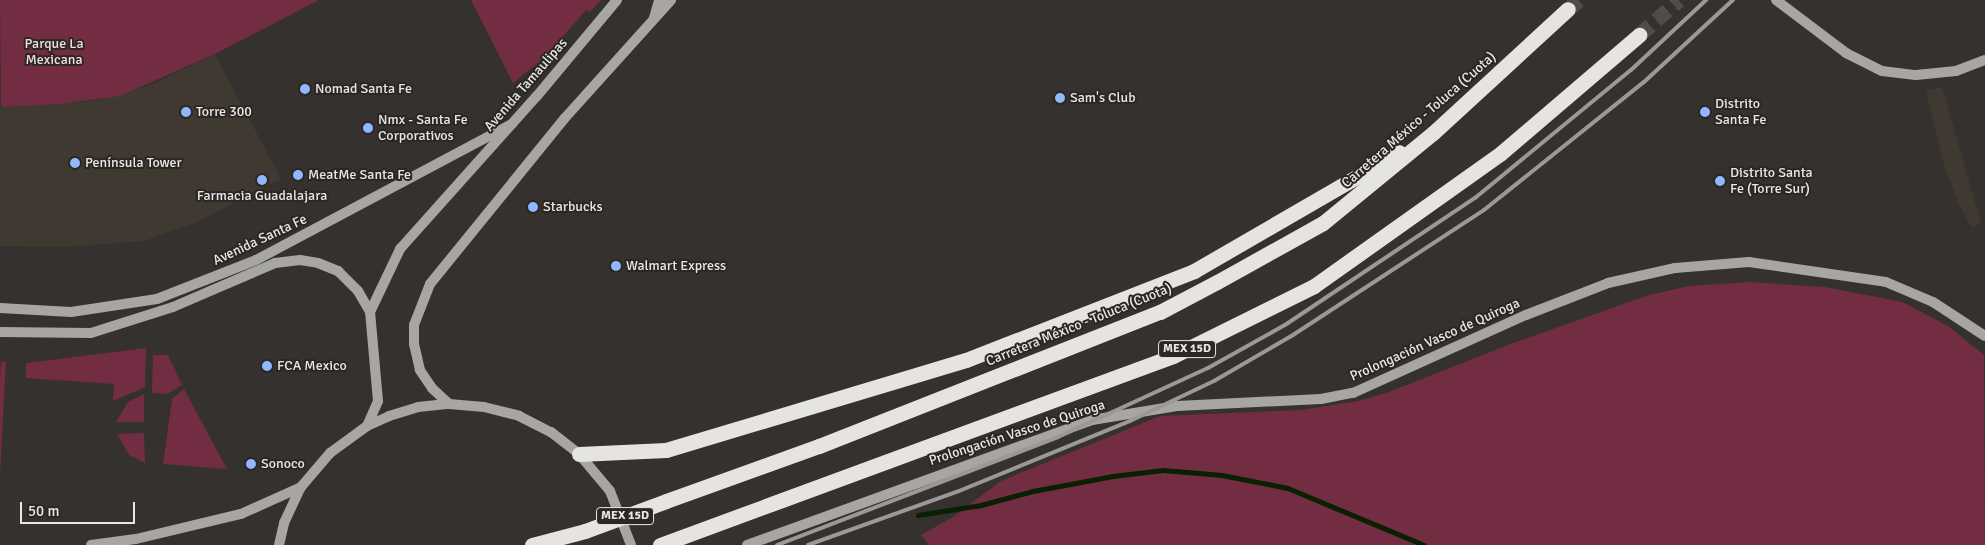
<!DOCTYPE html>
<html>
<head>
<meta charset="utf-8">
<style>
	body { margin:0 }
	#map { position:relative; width:1985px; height:545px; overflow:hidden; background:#34312e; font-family:Signika,sans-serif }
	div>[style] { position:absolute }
	.built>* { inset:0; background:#403931 }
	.green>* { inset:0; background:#722d43 }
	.stream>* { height:4.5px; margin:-2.25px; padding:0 2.25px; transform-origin:2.25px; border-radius:2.25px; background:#092001 }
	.highway-tunnel>* { height:15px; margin-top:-7.5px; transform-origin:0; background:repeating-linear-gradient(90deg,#4f4c49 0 15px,transparent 0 23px) }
	.secondary>* { height:10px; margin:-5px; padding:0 5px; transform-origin:5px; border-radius:5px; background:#a7a6a3 }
	.highway>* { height:15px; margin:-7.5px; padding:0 7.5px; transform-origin:7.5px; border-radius:7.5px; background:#e5e4e0 }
	.rail>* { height:4px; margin:-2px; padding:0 2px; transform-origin:2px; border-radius:2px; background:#9b9896 }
	.highway-bridge>* { height:15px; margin:-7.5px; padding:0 7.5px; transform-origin:7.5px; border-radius:7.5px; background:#e5e4e0 }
	.dots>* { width:14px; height:14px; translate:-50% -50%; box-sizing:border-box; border:2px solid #2a2724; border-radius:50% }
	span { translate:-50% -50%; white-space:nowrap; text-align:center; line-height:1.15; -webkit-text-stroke:4px #2a2724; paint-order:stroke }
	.shield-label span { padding:1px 4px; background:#2a2724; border:1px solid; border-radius:4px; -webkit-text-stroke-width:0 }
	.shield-label { font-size:12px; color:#e9e7e5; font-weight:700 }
	.park-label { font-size:14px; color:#f4dce1 }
	.street-label { font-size:14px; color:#e9e7e5 }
	.poi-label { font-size:14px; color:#e9e7e5 }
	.left { translate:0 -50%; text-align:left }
	.scale { position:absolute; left:20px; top:502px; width:115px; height:22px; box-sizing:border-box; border:2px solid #e9e7e5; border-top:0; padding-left:6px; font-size:15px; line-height:18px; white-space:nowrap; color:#e9e7e5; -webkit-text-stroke:4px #2a2724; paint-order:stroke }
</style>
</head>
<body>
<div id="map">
	<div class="built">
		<i style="clip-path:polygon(215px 54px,281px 179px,197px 222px,144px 241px,64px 247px,0 246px,0 107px,94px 101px,151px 85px)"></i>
		<i style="clip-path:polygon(1942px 87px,1981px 223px,1972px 228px,1959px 205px,1942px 159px,1926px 90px)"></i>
	</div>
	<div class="green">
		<i style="clip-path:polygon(0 0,319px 0,215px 54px,120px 96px,60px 104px,1px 107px)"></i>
		<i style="clip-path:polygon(471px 0,601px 0,590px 12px,586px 10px,543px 59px,513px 83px)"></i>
		<i style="clip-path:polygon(1749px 282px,1825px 287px,1902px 302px,1948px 326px,1984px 355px,1985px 545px,929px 545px,921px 535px,953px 517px,1001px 481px,1160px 416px,1301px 410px,1358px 401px,1386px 393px,1516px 342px,1646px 296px,1689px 286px)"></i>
		<i style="clip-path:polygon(146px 348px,145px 387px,113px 401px,114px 384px,26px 378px,26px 363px)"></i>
		<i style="clip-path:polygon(153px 355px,168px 355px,182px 385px,167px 394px,152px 393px)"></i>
		<i style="clip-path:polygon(1px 361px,6px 362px,0 475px,0 380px)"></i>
		<i style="clip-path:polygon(184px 389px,227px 469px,163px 464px,172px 399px)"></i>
		<i style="clip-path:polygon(144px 394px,144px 422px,116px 422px,128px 402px)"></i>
		<i style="clip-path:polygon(144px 433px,145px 463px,129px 455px,117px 434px)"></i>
	</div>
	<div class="stream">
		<i style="left:918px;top:515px;width:64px;rotate:-9deg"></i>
		<i style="left:981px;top:505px;width:54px;rotate:-15.1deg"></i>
		<i style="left:1033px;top:491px;width:81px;rotate:-10.6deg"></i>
		<i style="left:1113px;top:476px;width:50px;rotate:-6.8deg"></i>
		<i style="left:1163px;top:470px;width:59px;rotate:4.8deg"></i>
		<i style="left:1222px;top:475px;width:67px;rotate:11.1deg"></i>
		<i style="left:1288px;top:488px;width:147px;rotate:22.7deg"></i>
	</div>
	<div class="highway-tunnel">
		<i style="left:1568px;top:9px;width:14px;rotate:-39deg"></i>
		<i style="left:1639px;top:35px;width:53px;rotate:-41.2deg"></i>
	</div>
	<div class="secondary">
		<i style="left:1776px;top:0;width:88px;rotate:37.1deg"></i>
		<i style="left:1846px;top:53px;width:40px;rotate:26.6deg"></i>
		<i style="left:1882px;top:71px;width:34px;rotate:7deg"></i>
		<i style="left:1916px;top:75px;width:40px;rotate:-5.7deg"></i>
		<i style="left:1956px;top:71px;width:31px;rotate:-21deg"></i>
		<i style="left:654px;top:18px;width:19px;rotate:-74deg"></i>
		<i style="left:0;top:308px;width:71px;rotate:3.2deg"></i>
		<i style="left:71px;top:312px;width:87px;rotate:-8.6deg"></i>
		<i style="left:157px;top:299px;width:106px;rotate:-21.5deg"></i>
		<i style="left:256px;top:260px;width:290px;rotate:-28deg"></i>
		<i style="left:0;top:332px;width:91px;rotate:0.6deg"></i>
		<i style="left:91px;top:333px;width:86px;rotate:-17.6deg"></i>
		<i style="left:173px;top:307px;width:111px;rotate:-23.3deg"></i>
		<i style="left:275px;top:263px;width:25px;rotate:-7deg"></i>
		<i style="left:300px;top:260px;width:18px;rotate:9deg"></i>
		<i style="left:318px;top:263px;width:22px;rotate:22deg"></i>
		<i style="left:338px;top:271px;width:28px;rotate:45deg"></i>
		<i style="left:358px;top:291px;width:24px;rotate:60deg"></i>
		<i style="left:449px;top:404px;width:23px;rotate:-137deg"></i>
		<i style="left:432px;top:388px;width:22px;rotate:-124deg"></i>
		<i style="left:420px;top:370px;width:27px;rotate:-103deg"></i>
		<i style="left:414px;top:344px;width:19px;rotate:-90deg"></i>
		<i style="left:414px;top:325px;width:44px;rotate:-68.7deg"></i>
		<i style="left:430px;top:284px;width:213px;rotate:-50.9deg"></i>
		<i style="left:564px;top:119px;width:160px;rotate:-48deg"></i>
		<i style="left:367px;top:426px;width:27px;rotate:-66deg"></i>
		<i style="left:378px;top:401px;width:89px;rotate:-95.1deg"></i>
		<i style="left:370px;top:312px;width:70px;rotate:-64.5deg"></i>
		<i style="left:400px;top:249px;width:205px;rotate:-48.2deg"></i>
		<i style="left:537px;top:96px;width:125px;rotate:-50.2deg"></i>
		<i style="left:91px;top:545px;width:45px;rotate:-7.6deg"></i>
		<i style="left:136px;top:539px;width:108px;rotate:-13.4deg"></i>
		<i style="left:241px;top:514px;width:66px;rotate:-24.2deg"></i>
		<i style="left:279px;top:545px;width:23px;rotate:-77deg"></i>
		<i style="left:284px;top:523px;width:40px;rotate:-65deg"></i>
		<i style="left:301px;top:487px;width:45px;rotate:-49.5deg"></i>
		<i style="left:330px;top:453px;width:46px;rotate:-36.1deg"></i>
		<i style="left:367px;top:426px;width:24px;rotate:-24deg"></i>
		<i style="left:389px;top:416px;width:30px;rotate:-17deg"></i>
		<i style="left:418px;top:407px;width:31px;rotate:-6deg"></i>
		<i style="left:449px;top:404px;width:35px;rotate:5deg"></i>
		<i style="left:484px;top:407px;width:36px;rotate:14deg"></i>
		<i style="left:519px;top:416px;width:36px;rotate:27deg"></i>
		<i style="left:551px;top:432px;width:36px;rotate:38deg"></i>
		<i style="left:579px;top:454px;width:48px;rotate:50deg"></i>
		<i style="left:610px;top:491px;width:58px;rotate:68.7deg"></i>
		<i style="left:747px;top:545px;width:367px;rotate:-19.9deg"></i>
		<i style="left:1092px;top:420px;width:86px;rotate:-9.4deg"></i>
		<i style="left:1177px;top:406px;width:144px;rotate:-2.8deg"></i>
		<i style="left:1321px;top:399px;width:33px;rotate:-11deg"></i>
		<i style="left:1353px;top:393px;width:190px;rotate:-24.3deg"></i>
		<i style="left:1526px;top:315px;width:88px;rotate:-21.3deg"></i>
		<i style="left:1608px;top:283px;width:69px;rotate:-12.6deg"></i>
		<i style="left:1675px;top:268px;width:74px;rotate:-4.6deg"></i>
		<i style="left:1749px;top:262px;width:138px;rotate:8.3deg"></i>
		<i style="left:1886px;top:282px;width:51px;rotate:23.1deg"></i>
		<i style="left:1933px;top:302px;width:62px;rotate:33.2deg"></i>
	</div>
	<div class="highway">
		<i style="left:579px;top:454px;width:87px;rotate:-2.6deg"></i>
		<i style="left:666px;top:450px;width:313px;rotate:-16.7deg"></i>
		<i style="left:966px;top:360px;width:245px;rotate:-21.3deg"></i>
		<i style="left:1194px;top:271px;width:237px;rotate:-30.1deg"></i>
		<i style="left:666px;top:501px;width:163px;rotate:-19.8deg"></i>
		<i style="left:819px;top:446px;width:366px;rotate:-21.5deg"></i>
		<i style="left:1160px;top:312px;width:64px;rotate:-27.8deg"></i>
		<i style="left:1217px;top:282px;width:121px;rotate:-29.1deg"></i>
		<i style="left:1323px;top:223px;width:142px;rotate:-39.3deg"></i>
		<i style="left:1433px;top:133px;width:183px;rotate:-42.6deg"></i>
		<i style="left:532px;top:545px;width:55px;rotate:-14.8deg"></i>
		<i style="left:660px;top:545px;width:547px;rotate:-20.22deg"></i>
		<i style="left:1173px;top:356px;width:157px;rotate:-26.4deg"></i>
		<i style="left:1314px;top:286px;width:229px;rotate:-35.4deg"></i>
		<i style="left:1501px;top:153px;width:182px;rotate:-40.5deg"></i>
	</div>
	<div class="rail">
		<i style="left:777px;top:545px;width:301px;rotate:-21deg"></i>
		<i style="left:1058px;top:437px;width:165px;rotate:-24.7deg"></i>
		<i style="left:1208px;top:368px;width:88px;rotate:-29.2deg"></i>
		<i style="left:1285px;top:325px;width:229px;rotate:-33.8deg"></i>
		<i style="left:1475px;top:198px;width:202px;rotate:-39.4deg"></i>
		<i style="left:1631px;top:70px;width:103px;rotate:-43deg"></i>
		<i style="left:808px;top:545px;width:160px;rotate:-19.7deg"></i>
		<i style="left:959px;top:491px;width:185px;rotate:-22.3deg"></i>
		<i style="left:1130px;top:421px;width:93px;rotate:-25.5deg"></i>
		<i style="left:1214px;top:381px;width:91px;rotate:-30.2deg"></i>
		<i style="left:1293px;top:335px;width:228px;rotate:-33.2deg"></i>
		<i style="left:1484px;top:210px;width:205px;rotate:-38.7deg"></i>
		<i style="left:1644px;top:82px;width:121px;rotate:-42.7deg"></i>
	</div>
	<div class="highway-bridge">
		<i style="left:585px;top:531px;width:86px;rotate:-20.3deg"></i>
	</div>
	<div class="dots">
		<i style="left:305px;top:89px;background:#91b8fd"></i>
		<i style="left:1060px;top:98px;background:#91b8fd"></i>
		<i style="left:186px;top:112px;background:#91b8fd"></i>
		<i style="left:1705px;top:112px;background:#91b8fd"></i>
		<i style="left:368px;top:128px;background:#91b8fd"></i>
		<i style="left:75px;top:163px;background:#91b8fd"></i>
		<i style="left:298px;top:175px;background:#91b8fd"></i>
		<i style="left:262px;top:180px;background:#91b8fd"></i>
		<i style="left:1720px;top:181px;background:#91b8fd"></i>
		<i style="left:533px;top:207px;background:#91b8fd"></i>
		<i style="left:616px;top:266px;background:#91b8fd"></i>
		<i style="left:267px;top:366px;background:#91b8fd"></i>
		<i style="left:251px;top:464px;background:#91b8fd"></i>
	</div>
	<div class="shield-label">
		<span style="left:1187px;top:349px">MEX 15D</span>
		<span style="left:625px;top:516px">MEX 15D</span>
	</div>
	<div class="park-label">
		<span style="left:54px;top:52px">Parque La<br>Mexicana</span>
	</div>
	<div class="street-label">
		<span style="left:526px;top:85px;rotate:-49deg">Avenida Tamaulipas</span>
		<span style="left:1419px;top:120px;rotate:-41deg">Carretera México - Toluca (Cuota)</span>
		<span style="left:260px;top:240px;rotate:-25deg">Avenida Santa Fe</span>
		<span style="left:1079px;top:325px;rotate:-22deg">Carretera México - Toluca (Cuota)</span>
		<span style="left:1435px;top:340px;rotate:-24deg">Prolongación Vasco de Quiroga</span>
		<span style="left:1017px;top:433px;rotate:-18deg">Prolongación Vasco de Quiroga</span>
	</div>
	<div class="poi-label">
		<span class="left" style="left:315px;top:89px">Nomad Santa Fe</span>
		<span class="left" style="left:1070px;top:98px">Sam's Club</span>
		<span class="left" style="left:1715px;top:112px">Distrito<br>Santa Fe</span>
		<span class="left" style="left:196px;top:112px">Torre 300</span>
		<span class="left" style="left:378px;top:128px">Nmx - Santa Fe<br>Corporativos</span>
		<span class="left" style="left:85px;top:163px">Península Tower</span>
		<span class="left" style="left:1730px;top:181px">Distrito Santa<br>Fe (Torre Sur)</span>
		<span class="left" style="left:308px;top:175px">MeatMe Santa Fe</span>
		<span style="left:262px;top:196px">Farmacia Guadalajara</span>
		<span class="left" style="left:543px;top:207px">Starbucks</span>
		<span class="left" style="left:626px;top:266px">Walmart Express</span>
		<span class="left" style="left:277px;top:366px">FCA Mexico</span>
		<span class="left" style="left:261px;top:464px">Sonoco</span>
	</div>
	<div class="scale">50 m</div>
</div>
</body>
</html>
